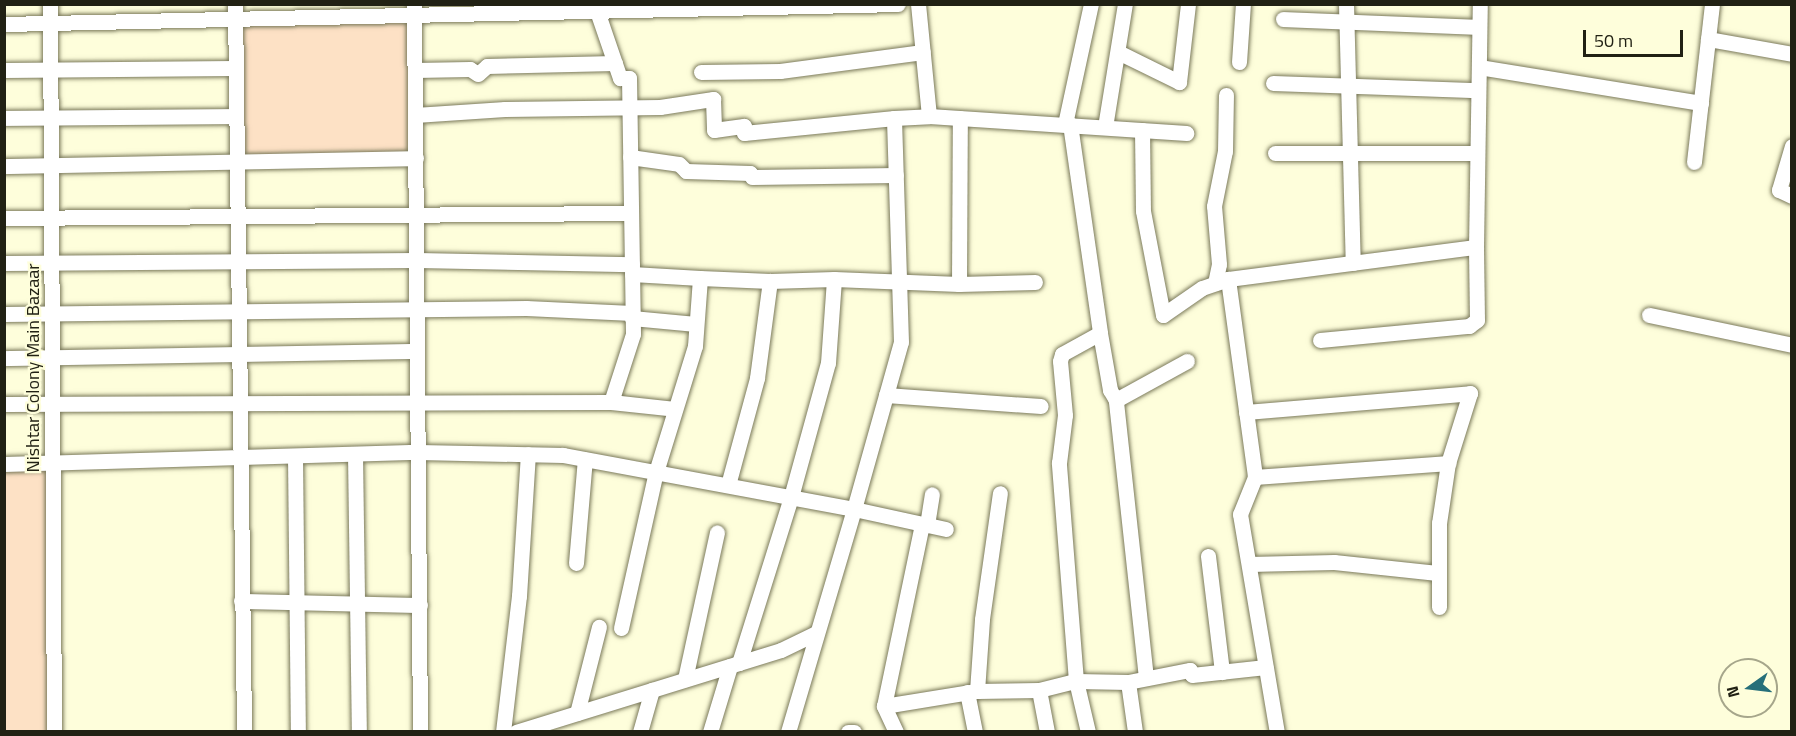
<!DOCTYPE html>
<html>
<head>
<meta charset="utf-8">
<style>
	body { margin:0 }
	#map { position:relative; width:1796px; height:736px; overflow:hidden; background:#fefedb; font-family:"Titillium Web",sans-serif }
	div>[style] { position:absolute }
	.green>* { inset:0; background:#fde1c5 }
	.roads { filter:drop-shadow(0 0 2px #7a795a) drop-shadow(0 0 2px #7a795a) }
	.minor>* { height:15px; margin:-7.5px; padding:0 7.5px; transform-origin:7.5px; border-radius:7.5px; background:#fff }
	span { translate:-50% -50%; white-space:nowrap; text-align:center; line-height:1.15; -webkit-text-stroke:4.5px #fefedb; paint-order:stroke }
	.street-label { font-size:18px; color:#212114 }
	.frame { position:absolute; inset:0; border:6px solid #212114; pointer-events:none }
	.north { position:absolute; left:1718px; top:658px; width:60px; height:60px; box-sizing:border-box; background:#fefedb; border:2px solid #a6a68b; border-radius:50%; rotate:256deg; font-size:16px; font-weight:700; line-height:24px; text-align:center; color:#212114 }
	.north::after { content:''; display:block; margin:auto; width:21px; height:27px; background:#266f79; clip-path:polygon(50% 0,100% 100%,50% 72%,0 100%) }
	.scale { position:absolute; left:1583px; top:30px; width:100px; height:27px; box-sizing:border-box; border:3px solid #212114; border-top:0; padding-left:8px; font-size:18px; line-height:21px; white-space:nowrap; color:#212114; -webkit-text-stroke:4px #fefedb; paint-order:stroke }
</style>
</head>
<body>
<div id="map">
	<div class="green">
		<i style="clip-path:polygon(414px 15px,416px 158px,235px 164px,235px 19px)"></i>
		<i style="clip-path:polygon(53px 463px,54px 731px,5px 731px,4px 464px)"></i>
	</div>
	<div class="roads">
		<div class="minor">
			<i style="left:50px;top:4px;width:728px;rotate:89.69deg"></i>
			<i style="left:235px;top:4px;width:728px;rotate:89.29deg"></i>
			<i style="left:414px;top:4px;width:728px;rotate:89.53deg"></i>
			<i style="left:1346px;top:4px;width:259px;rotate:88.5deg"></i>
			<i style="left:597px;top:11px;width:71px;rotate:71.1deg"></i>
			<i style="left:620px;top:78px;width:9px"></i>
			<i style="left:629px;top:78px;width:256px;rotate:89.1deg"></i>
			<i style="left:633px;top:334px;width:71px;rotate:107.9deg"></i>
			<i style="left:611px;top:402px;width:64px;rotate:6.2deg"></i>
			<i style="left:1283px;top:19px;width:196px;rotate:2.3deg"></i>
			<i style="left:4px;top:24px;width:894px;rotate:-1.28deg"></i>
			<i style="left:1708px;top:39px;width:85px;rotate:10.1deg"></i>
			<i style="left:1120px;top:53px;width:66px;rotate:26.2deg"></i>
			<i style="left:1179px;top:82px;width:79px;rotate:-83.4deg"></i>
			<i style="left:1239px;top:62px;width:58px;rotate:-86.1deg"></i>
			<i style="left:1479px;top:67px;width:225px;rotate:9.2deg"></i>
			<i style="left:4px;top:70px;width:230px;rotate:-0.5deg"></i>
			<i style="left:415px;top:70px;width:55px;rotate:-1deg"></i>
			<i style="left:470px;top:69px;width:9px;rotate:32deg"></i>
			<i style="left:478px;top:74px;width:12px;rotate:-42deg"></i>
			<i style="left:487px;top:66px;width:128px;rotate:-1.3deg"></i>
			<i style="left:701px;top:72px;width:79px;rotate:-0.7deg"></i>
			<i style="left:780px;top:71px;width:144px;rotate:-7.6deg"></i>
			<i style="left:1273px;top:83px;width:205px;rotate:2deg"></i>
			<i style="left:415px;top:115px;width:90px;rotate:-3.8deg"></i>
			<i style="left:505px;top:109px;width:155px;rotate:-0.7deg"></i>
			<i style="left:660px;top:107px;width:54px;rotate:-8.6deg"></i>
			<i style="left:713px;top:99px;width:31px;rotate:88deg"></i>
			<i style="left:714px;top:130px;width:30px;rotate:-8deg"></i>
			<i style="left:744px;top:126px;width:7px;rotate:90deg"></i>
			<i style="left:744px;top:133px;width:151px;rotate:-5.7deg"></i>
			<i style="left:929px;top:116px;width:258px;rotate:3.8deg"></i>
			<i style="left:4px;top:118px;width:231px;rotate:-0.5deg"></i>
			<i style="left:1065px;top:124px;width:123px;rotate:-77.8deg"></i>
			<i style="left:1070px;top:124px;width:211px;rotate:81.8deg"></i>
			<i style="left:1100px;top:333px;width:58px;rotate:80deg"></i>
			<i style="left:1110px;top:390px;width:12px;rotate:59deg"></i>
			<i style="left:1105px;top:127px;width:125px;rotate:-80.8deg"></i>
			<i style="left:1142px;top:130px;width:81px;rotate:89.3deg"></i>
			<i style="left:1143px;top:211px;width:106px;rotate:79.1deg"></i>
			<i style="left:1163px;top:315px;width:47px;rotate:-34.7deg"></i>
			<i style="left:1202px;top:288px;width:28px;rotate:-19deg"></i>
			<i style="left:1228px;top:279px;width:250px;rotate:-7.4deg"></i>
			<i style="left:1476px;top:247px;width:243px;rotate:-89.1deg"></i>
			<i style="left:1792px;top:146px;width:46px;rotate:106.5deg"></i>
			<i style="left:1779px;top:190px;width:14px;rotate:25deg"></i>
			<i style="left:1275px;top:153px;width:202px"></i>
			<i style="left:630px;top:157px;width:49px;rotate:8.1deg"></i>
			<i style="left:679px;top:164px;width:10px;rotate:45deg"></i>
			<i style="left:686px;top:171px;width:64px;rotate:1.8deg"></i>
			<i style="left:750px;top:173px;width:4px;rotate:63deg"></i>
			<i style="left:752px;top:177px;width:144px;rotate:-0.8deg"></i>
			<i style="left:1694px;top:162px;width:159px;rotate:-83.5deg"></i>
			<i style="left:4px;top:166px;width:412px;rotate:-1.1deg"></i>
			<i style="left:4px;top:218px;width:627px;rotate:-0.46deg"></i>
			<i style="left:4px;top:263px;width:413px;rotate:-0.4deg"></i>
			<i style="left:417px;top:260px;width:215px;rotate:1.1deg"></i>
			<i style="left:632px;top:274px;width:68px;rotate:3.4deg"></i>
			<i style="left:1228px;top:279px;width:200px;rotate:82.2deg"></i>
			<i style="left:1255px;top:477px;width:40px;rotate:112deg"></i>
			<i style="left:1240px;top:514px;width:221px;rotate:80.4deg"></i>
			<i style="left:1215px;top:283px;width:19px;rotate:-78deg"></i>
			<i style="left:1219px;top:264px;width:58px;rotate:-94.9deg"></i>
			<i style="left:1214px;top:206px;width:56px;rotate:-78.7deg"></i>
			<i style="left:1225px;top:151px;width:56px;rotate:-89deg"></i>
			<i style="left:959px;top:284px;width:76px;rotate:-1.5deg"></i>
			<i style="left:4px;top:314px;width:522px;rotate:-0.66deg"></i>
			<i style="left:526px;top:308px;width:106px;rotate:2.7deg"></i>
			<i style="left:1649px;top:315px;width:146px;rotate:11.8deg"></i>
			<i style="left:632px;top:318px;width:64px;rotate:5.4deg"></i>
			<i style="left:1320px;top:340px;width:150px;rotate:-5.4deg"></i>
			<i style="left:1469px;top:326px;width:10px;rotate:-37deg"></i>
			<i style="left:1477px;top:320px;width:73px;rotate:-90.8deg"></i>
			<i style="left:4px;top:358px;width:413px;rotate:-1deg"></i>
			<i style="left:886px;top:395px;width:155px;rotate:4.1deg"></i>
			<i style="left:4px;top:404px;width:607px;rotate:-0.19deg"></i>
			<i style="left:1246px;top:412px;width:225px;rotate:-4.8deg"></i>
			<i style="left:1470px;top:393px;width:73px;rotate:107.4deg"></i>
			<i style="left:1448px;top:463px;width:61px;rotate:98.5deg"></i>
			<i style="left:1439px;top:523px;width:84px;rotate:90deg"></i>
			<i style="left:355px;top:454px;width:278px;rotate:89.2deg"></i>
			<i style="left:295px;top:456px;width:276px;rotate:89.4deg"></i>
			<i style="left:4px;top:464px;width:414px;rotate:-1.7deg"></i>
			<i style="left:418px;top:452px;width:145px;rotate:1.2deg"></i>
			<i style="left:563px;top:455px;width:296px;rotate:10.5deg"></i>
			<i style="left:854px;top:509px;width:173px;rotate:-74.3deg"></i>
			<i style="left:901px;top:342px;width:224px;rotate:-91.8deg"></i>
			<i style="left:894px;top:118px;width:35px;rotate:-3deg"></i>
			<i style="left:929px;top:116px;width:113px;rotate:-95.6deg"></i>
			<i style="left:1255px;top:477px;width:194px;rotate:-4.1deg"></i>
			<i style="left:728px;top:485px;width:111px;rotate:-74.8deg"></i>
			<i style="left:757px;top:378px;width:98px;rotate:-82.4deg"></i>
			<i style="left:770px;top:281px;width:64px;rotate:-1.8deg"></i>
			<i style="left:927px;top:525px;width:31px;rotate:-81deg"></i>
			<i style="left:1208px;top:556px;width:117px;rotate:83.1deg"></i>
			<i style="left:576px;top:563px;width:104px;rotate:-85.1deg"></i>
			<i style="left:1249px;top:564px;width:85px;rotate:-1.3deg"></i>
			<i style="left:1334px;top:562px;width:104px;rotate:6.1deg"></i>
			<i style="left:241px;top:601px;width:179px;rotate:1.3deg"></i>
			<i style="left:621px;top:628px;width:160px;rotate:-77.4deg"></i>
			<i style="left:656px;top:472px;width:132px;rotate:-72.8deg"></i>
			<i style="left:695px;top:346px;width:68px;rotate:-85.8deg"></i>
			<i style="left:700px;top:278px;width:70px;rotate:2.5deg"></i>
			<i style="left:739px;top:663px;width:174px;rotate:-72.6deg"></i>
			<i style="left:791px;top:497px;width:139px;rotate:-74.6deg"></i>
			<i style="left:828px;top:363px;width:84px;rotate:-85.9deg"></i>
			<i style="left:834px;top:279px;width:125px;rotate:2.3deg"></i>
			<i style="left:959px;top:284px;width:166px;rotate:-89.7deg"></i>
			<i style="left:1146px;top:678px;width:280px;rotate:-96.2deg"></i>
			<i style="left:1116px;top:400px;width:81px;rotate:-28.8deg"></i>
			<i style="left:685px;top:679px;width:150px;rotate:-77.7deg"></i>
			<i style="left:1128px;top:682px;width:50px;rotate:82deg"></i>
			<i style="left:1039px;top:690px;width:43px;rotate:79.2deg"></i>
			<i style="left:977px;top:691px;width:72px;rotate:-86deg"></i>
			<i style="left:982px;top:619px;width:127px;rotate:-81.9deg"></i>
			<i style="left:967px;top:692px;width:41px;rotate:78.7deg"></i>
			<i style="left:884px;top:706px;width:94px;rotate:-9.2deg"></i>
			<i style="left:977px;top:691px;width:62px;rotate:-0.9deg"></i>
			<i style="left:1039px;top:690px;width:38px;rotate:-14deg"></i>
			<i style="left:1076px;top:681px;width:52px;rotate:1.1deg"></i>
			<i style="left:1128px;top:682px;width:63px;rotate:-11deg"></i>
			<i style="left:1190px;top:670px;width:5px;rotate:68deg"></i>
			<i style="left:1192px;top:675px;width:74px;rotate:-6.2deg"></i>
			<i style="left:577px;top:713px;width:89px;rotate:-75.7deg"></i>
			<i style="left:503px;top:732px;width:137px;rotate:-83.3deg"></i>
			<i style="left:519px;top:596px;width:142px;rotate:-86.4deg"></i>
			<i style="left:516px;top:732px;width:277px;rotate:-17.2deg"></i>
			<i style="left:781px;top:650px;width:39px;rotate:-26deg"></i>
			<i style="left:640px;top:732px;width:44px;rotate:-74.1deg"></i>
			<i style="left:710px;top:732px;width:69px;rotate:-73.1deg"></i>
			<i style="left:788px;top:732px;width:233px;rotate:-73.5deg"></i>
			<i style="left:854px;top:509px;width:94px;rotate:12.3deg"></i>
			<i style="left:848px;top:732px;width:6px"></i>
			<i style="left:896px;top:732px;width:29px;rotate:-115deg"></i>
			<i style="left:884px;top:706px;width:186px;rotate:-78.2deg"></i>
			<i style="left:1088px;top:732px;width:52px;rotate:-103.2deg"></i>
			<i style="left:1076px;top:681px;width:219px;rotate:-94.5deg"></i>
			<i style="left:1059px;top:463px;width:48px;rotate:-82.9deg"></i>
			<i style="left:1065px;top:415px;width:54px;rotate:-95.3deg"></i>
			<i style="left:1060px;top:361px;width:7px;rotate:-74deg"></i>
			<i style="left:1062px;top:354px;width:43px;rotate:-28.9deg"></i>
		</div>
	</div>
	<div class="street-label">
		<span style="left:33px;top:368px;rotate:-90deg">Nishtar Colony Main Bazaar</span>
	</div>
	<div class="frame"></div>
	<div class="north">N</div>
	<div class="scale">50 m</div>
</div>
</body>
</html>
